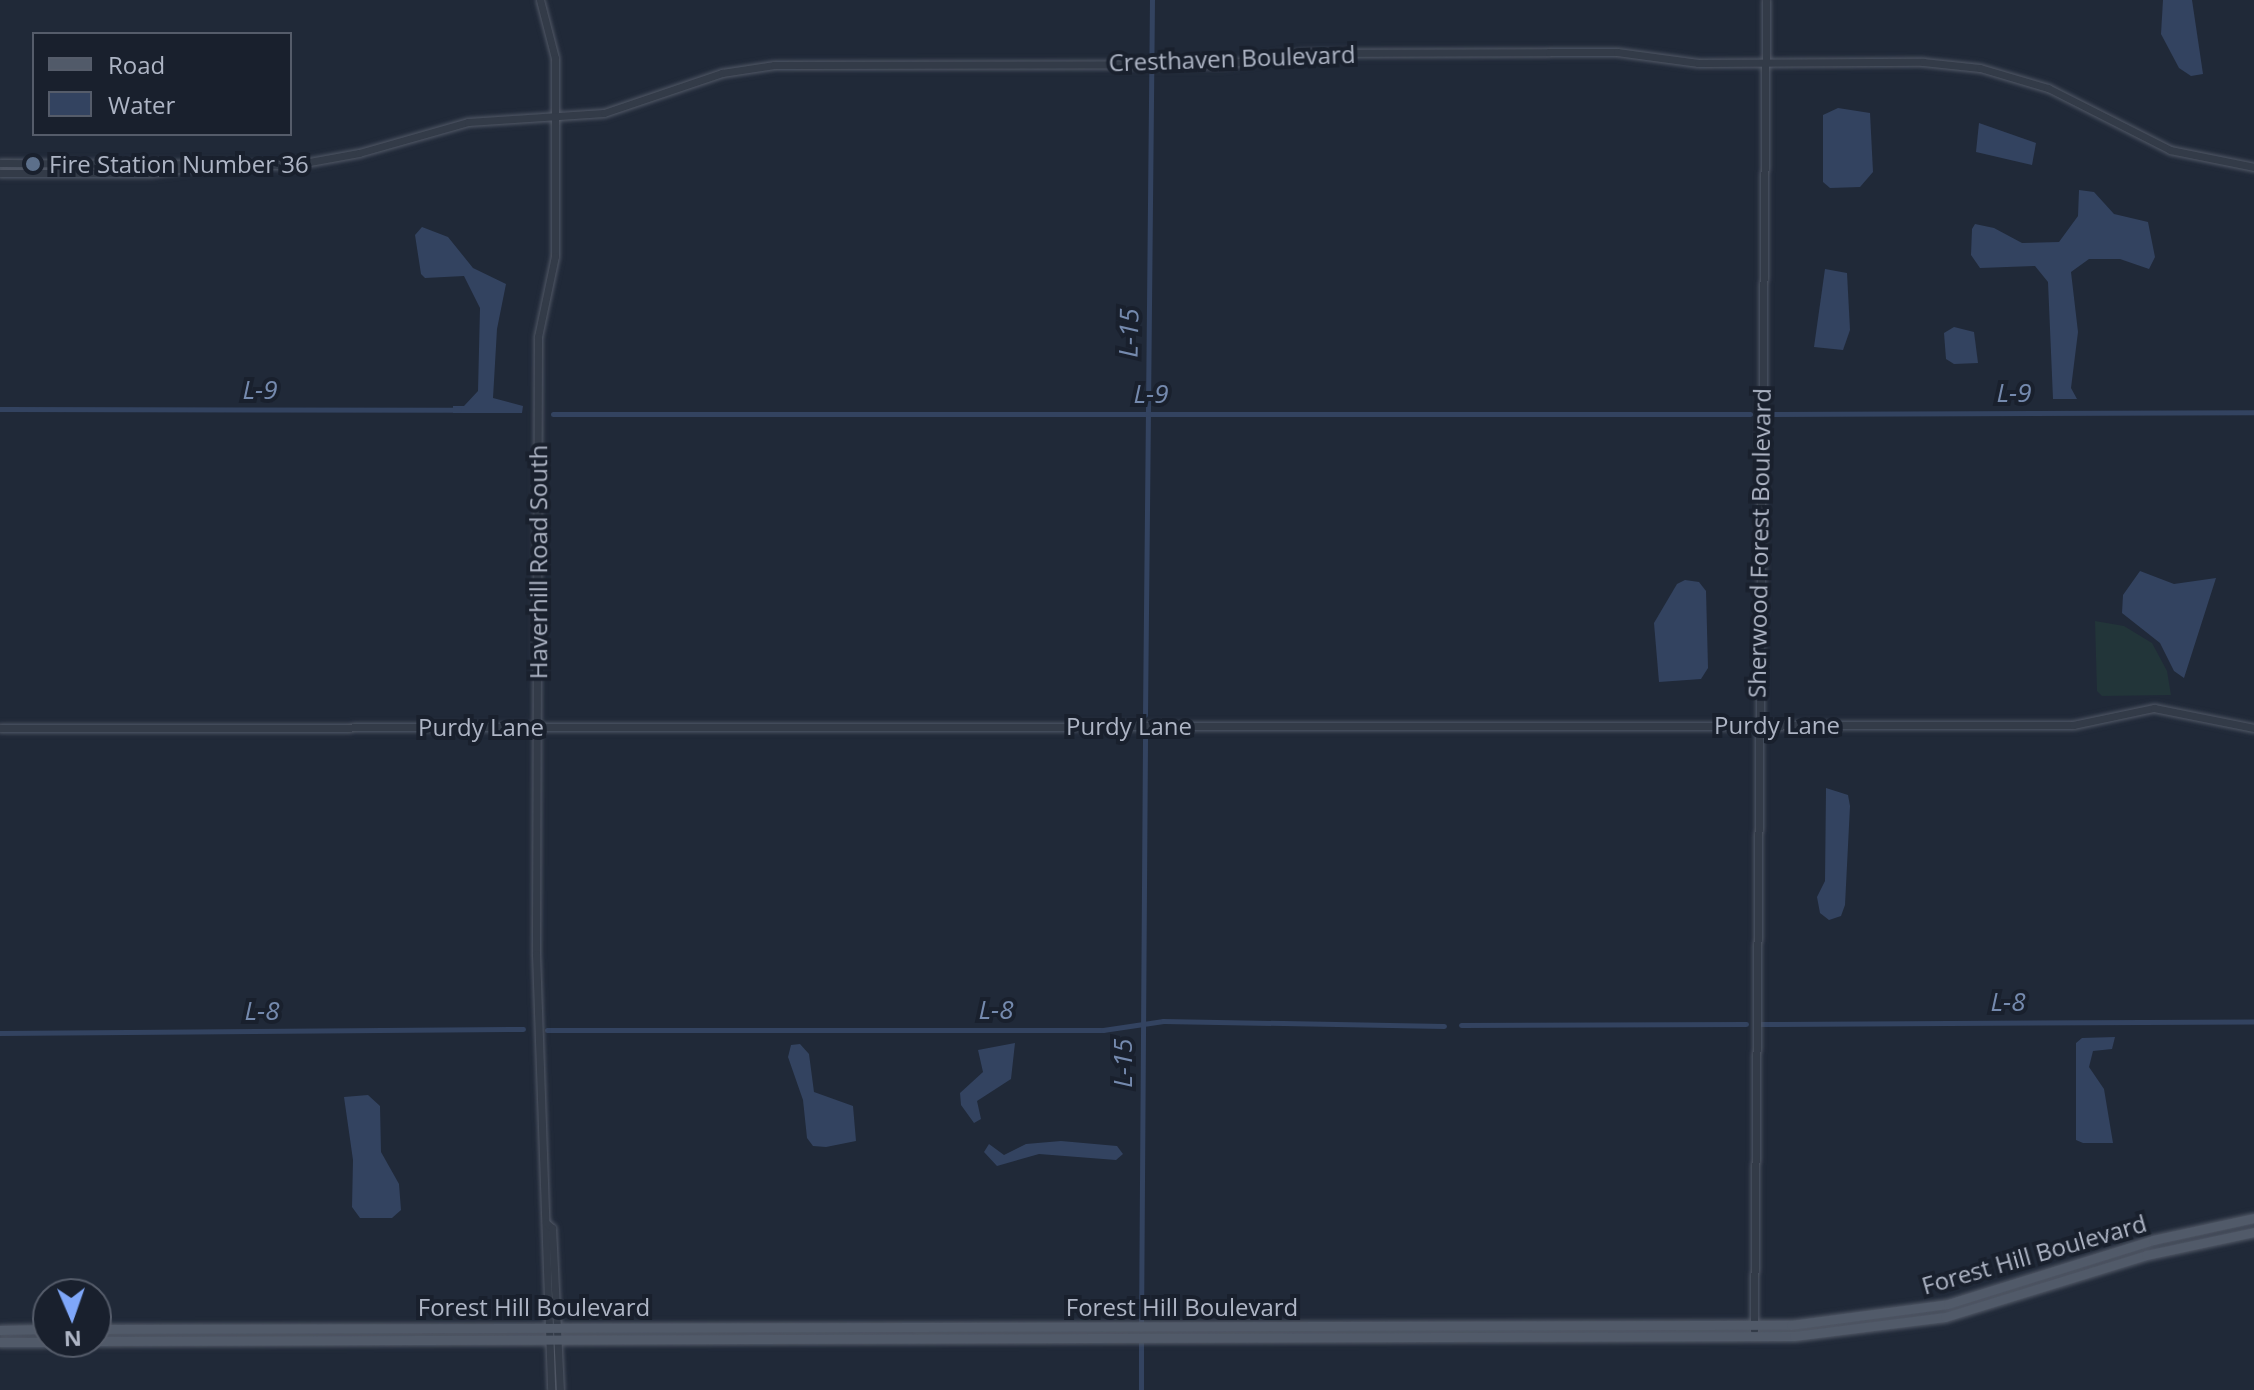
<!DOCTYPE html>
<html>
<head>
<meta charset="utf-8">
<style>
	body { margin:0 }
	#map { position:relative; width:2254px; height:1390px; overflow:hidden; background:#202938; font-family:"Open Sans",sans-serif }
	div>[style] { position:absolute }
	.green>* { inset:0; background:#223539 }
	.water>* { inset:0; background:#334360 }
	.canal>* { height:5px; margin:-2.5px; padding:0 2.5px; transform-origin:2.5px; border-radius:2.5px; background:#334360 }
	.roads { filter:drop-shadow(0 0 2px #515866) drop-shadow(0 0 2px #515866) }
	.minor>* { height:7px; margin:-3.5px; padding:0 3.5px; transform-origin:3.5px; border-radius:3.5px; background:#333b48 }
	.major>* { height:9px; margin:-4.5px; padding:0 4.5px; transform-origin:4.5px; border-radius:4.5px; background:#515a69 }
	.dots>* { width:22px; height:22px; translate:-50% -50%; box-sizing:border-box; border:4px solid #19202d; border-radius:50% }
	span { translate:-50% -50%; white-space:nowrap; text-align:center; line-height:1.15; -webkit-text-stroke:8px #19202d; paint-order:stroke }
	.street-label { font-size:24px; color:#aeb5c5 }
	.poi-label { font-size:24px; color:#aeb5c5 }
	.left { translate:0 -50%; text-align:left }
	.water-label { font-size:26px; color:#758aae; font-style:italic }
	.legend { position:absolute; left:32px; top:32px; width:260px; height:104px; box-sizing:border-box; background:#19202d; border:2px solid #555c6a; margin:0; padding:10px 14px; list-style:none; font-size:24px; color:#aeb5c5 }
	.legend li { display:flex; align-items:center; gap:16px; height:40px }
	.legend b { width:40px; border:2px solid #555c6a }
	.north { position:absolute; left:32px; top:1278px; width:80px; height:80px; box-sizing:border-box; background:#19202d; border:2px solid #555c6a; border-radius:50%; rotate:178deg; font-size:22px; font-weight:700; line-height:32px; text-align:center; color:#aeb5c5 }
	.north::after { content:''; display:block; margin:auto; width:28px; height:36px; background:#7fa7f9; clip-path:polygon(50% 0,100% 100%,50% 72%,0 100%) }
</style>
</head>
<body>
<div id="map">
	<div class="green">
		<i style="clip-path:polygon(2095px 621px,2124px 626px,2152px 643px,2167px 671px,2171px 695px,2102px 696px,2097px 691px)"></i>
	</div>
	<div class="water">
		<i style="clip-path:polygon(2163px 0,2192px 0,2203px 74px,2191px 76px,2179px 68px,2161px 34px)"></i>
		<i style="clip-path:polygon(1838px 108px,1870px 113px,1873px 172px,1860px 187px,1830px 188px,1823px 182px,1823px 115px)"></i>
		<i style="clip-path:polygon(1979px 123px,2036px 143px,2032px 165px,1976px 152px)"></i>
		<i style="clip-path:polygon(2079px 190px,2094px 192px,2114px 214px,2148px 222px,2155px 257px,2149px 269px,2120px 259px,2089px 259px,2071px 272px,2078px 332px,2071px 388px,2077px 399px,2053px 399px,2048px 282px,2035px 266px,1980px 268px,1971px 255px,1972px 229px,1975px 224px,1994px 228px,2022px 243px,2059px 242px,2078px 216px)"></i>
		<i style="clip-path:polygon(422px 227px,448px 237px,473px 268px,506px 284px,497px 329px,493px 398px,523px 406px,522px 413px,453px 413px,453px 406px,464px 406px,478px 391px,480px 308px,464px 276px,425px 278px,421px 274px,415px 235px)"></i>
		<i style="clip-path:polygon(1825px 269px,1847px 273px,1850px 330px,1843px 350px,1814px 347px)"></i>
		<i style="clip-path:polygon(1954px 327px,1974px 332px,1978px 363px,1954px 364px,1946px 359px,1944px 333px)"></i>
		<i style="clip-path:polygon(2140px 571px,2174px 584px,2216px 578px,2184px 678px,2174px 671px,2160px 643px,2122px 613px,2123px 595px)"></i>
		<i style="clip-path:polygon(1685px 580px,1699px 582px,1706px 591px,1708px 668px,1701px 679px,1659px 682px,1654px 623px,1677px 584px)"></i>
		<i style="clip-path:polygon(1826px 788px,1848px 795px,1850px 806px,1845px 905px,1841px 916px,1829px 920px,1820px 913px,1817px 897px,1825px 881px)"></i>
		<i style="clip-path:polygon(2115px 1037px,2112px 1049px,2093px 1051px,2089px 1067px,2104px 1089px,2113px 1143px,2083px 1143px,2076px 1140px,2076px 1043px,2082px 1038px)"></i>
		<i style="clip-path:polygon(1015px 1043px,1011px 1079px,977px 1101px,981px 1119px,974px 1123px,961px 1105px,960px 1093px,983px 1072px,978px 1050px)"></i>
		<i style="clip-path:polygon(800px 1044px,809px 1054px,814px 1092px,853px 1106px,856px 1141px,826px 1147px,813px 1146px,807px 1138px,803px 1100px,788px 1057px,791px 1045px)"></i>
		<i style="clip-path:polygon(368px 1095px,380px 1106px,381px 1152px,399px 1184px,401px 1210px,392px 1218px,360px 1218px,352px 1207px,353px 1160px,344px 1097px)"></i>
		<i style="clip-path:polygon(1061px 1141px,1117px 1146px,1123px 1154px,1116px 1160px,1039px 1154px,997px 1166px,984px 1152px,989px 1144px,1004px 1155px,1026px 1144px)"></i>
	</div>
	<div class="canal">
		<i style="left:0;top:409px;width:459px;rotate:0.1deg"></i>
		<i style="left:553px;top:414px;width:1197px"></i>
		<i style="left:1774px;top:414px;width:480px;rotate:-0.2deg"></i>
		<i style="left:1145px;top:715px;width:715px;rotate:-89.44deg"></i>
		<i style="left:1761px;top:1024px;width:493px;rotate:-0.3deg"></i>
		<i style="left:1461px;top:1025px;width:285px;rotate:-0.2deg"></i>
		<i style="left:547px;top:1030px;width:556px"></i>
		<i style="left:1103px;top:1030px;width:61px;rotate:-8.5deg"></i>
		<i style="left:1163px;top:1021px;width:281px;rotate:1deg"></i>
		<i style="left:0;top:1033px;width:523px;rotate:-0.44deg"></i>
		<i style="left:1141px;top:1329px;width:593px;rotate:-89.61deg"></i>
		<i style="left:1141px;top:1339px;width:51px;rotate:90deg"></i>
	</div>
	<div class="roads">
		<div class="minor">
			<i style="left:540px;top:0;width:60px;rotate:75.5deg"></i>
			<i style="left:555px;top:58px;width:198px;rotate:90deg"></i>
			<i style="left:555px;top:256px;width:83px;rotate:101.9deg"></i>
			<i style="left:538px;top:337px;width:617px;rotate:90.19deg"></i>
			<i style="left:536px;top:954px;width:436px;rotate:88deg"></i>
			<i style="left:0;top:163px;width:293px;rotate:0.4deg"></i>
			<i style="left:293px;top:165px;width:67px;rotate:-10.3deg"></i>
			<i style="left:359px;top:153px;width:113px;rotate:-15.9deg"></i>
			<i style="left:468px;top:122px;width:136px;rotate:-3.8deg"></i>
			<i style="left:604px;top:113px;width:125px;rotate:-18.7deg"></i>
			<i style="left:722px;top:73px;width:53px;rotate:-8.7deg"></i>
			<i style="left:774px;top:65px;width:452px;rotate:-0.1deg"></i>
			<i style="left:1226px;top:64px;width:78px;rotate:-8.1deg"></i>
			<i style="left:1303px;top:53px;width:246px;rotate:-0.2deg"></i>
			<i style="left:1549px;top:52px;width:68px"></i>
			<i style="left:1617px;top:52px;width:82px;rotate:7.7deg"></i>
			<i style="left:1698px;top:63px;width:225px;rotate:-0.3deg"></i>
			<i style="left:1923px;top:62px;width:57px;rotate:6deg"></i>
			<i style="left:1980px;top:68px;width:71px;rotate:16.4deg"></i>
			<i style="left:2048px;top:88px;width:137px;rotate:26.9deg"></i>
			<i style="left:2170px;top:150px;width:86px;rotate:11.4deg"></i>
			<i style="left:0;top:173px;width:150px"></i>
			<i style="left:150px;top:173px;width:53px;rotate:-7.5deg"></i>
			<i style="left:0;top:728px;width:2073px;rotate:-0.08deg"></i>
			<i style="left:2073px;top:725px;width:83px;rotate:-11.9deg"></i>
			<i style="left:2154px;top:708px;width:102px;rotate:11.3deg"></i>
			<i style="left:546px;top:1223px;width:8px;rotate:40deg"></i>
			<i style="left:552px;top:1228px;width:162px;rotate:87.2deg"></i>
			<i style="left:1754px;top:1330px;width:1330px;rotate:-89.48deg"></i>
		</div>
		<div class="major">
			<i style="left:96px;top:1329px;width:1695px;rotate:-0.14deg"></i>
			<i style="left:1791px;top:1325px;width:158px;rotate:-7.6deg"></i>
			<i style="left:1948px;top:1304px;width:215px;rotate:-17.3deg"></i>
			<i style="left:2153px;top:1240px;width:103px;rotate:-12.3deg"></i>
			<i style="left:0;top:1330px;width:48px;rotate:-1.2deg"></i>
			<i style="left:96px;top:1341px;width:1698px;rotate:-0.17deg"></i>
			<i style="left:1794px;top:1336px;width:152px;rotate:-7.2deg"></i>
			<i style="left:1945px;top:1317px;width:210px;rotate:-17.1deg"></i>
			<i style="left:2146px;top:1255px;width:110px;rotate:-12deg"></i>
			<i style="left:0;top:1342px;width:48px"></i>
		</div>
	</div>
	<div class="dots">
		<i style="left:33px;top:164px;background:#5c6f8a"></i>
	</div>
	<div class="street-label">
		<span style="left:1232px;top:58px;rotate:-2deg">Cresthaven Boulevard</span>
		<span style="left:1759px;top:543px;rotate:-89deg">Sherwood Forest Boulevard</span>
		<span style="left:538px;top:562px;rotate:-90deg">Haverhill Road South</span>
		<span style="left:1777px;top:725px">Purdy Lane</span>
		<span style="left:1129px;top:726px">Purdy Lane</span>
		<span style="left:481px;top:727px">Purdy Lane</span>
		<span style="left:2034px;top:1254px;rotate:-16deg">Forest Hill Boulevard</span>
		<span style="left:534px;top:1307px">Forest Hill Boulevard</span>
		<span style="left:1182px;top:1307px">Forest Hill Boulevard</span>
	</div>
	<div class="poi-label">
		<span class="left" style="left:49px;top:164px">Fire Station Number 36</span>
	</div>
	<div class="water-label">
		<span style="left:1129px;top:333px;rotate:-89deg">L-15</span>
		<span style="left:260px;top:390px">L-9</span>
		<span style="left:2014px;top:393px">L-9</span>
		<span style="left:1151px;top:394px">L-9</span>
		<span style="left:2008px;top:1002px">L-8</span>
		<span style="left:996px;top:1010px">L-8</span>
		<span style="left:262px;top:1011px">L-8</span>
		<span style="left:1123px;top:1063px;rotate:-90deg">L-15</span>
	</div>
	<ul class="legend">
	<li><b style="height:10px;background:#515a69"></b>Road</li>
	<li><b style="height:22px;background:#334360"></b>Water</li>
	</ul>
	<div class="north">N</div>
</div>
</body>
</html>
